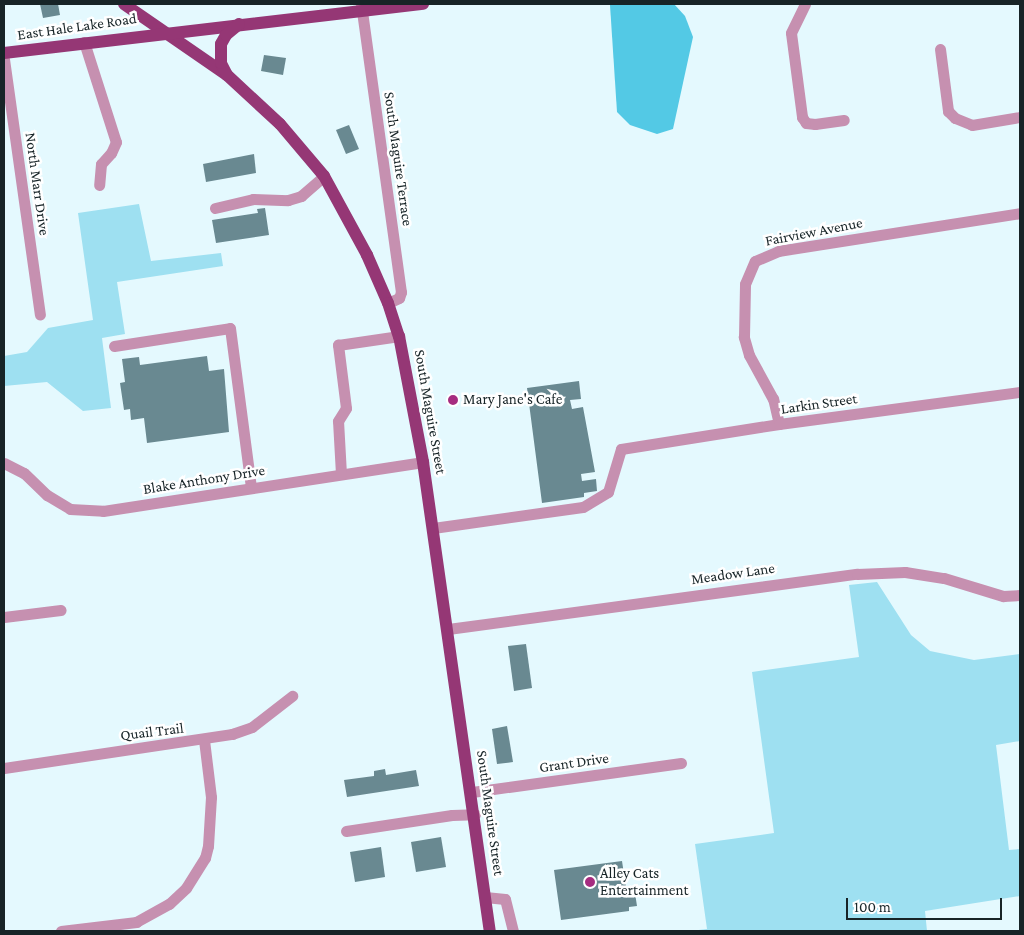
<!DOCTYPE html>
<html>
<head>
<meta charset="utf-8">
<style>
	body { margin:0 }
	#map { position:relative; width:1024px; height:935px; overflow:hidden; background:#e4f9fe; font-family:"Crimson Pro",serif }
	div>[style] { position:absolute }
	.green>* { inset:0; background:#9ee0f1 }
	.water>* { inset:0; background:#53c9e5 }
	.building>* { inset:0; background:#698991 }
	.minor>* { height:11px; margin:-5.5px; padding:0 5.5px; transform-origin:5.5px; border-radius:5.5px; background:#c690b0 }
	.major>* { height:12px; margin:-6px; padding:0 6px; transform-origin:6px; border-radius:6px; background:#953775 }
	.dots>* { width:14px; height:14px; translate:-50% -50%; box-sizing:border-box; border:2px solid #fff; border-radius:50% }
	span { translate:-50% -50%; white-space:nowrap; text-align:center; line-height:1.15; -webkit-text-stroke:5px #fff; paint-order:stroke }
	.street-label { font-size:15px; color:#172427 }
	.poi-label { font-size:15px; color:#172427 }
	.left { translate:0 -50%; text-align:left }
	.frame { position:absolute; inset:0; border:5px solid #172427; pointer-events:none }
	.scale { position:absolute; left:846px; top:898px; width:156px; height:22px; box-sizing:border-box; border:2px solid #172427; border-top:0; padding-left:6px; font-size:15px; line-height:18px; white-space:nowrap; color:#172427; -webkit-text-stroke:4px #fff; paint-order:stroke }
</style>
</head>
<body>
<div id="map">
	<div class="green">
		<i style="clip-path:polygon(139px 204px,151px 261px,221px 253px,223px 266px,117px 282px,125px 334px,102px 338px,111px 408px,83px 411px,47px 382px,4px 386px,4px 356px,27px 352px,48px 328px,93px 320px,78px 213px)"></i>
		<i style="clip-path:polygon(877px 582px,911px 635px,930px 651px,974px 660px,1020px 654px,1020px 741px,996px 745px,1009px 850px,1020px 849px,1020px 896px,925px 911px,927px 931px,690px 931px,707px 929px,695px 844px,774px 833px,752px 672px,859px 657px,849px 585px)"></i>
	</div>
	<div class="water">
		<i style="clip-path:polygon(617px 4px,674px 4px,685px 16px,693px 37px,673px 129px,657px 134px,630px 125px,617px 112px,610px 5px)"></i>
	</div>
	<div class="building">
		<i style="clip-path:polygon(40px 4px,58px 4px,60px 15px,43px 18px)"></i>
		<i style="clip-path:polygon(264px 55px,286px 58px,283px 75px,261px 71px)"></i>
		<i style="clip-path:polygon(349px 125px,359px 149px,346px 154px,336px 130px)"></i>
		<i style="clip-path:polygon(254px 154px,256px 173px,206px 182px,203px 164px)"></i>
		<i style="clip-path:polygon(265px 208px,269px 235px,216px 243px,212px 220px,258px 213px,257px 209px)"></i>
		<i style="clip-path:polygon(207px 356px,209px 371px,224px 369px,229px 432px,147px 443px,144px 418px,131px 420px,130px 409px,124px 410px,120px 383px,125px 382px,122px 359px,139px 357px,140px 365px)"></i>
		<i style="clip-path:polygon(579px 381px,581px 399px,570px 400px,572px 409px,583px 407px,595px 472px,581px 474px,582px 481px,596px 479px,597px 491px,584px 493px,584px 497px,542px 503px,527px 388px)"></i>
		<i style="clip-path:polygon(526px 644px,532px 688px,514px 691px,508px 646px)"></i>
		<i style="clip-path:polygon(507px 726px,513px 762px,497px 764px,492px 729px)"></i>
		<i style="clip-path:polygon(385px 769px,386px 775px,416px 770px,419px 786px,347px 797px,344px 780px,374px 776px,374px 771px)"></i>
		<i style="clip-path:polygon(441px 837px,446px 867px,416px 872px,411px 842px)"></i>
		<i style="clip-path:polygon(381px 847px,385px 877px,355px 882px,350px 852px)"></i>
		<i style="clip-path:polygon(622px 861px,627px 894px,635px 893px,637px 906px,629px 907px,629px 911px,561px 920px,554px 870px)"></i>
	</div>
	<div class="minor">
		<i style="left:361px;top:4px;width:291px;rotate:82.1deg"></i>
		<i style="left:401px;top:292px;width:6px;rotate:108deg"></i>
		<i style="left:399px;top:298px;width:12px;rotate:156deg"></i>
		<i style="left:805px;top:4px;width:32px;rotate:116deg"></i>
		<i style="left:791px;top:33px;width:85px;rotate:82.5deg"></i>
		<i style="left:802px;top:117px;width:7px;rotate:56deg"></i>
		<i style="left:806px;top:123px;width:9px;rotate:6deg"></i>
		<i style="left:815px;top:124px;width:29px;rotate:-8deg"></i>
		<i style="left:84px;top:42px;width:105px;rotate:72.3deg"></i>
		<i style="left:116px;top:142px;width:12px;rotate:114deg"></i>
		<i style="left:111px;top:153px;width:15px;rotate:132deg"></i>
		<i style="left:101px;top:164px;width:21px;rotate:95deg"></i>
		<i style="left:940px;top:49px;width:63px;rotate:82.6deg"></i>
		<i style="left:948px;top:111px;width:10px;rotate:45deg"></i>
		<i style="left:955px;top:118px;width:18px;rotate:22deg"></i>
		<i style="left:972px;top:125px;width:49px;rotate:-9.5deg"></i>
		<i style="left:4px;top:59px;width:258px;rotate:82deg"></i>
		<i style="left:215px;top:208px;width:39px;rotate:-13deg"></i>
		<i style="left:253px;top:199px;width:35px;rotate:2deg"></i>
		<i style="left:288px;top:200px;width:14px;rotate:-17deg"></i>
		<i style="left:301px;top:196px;width:30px;rotate:-41deg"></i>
		<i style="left:114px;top:346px;width:117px;rotate:-8.8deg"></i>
		<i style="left:230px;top:328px;width:161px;rotate:82.5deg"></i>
		<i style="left:779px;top:424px;width:26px;rotate:-103deg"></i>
		<i style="left:773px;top:399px;width:50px;rotate:-118.6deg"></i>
		<i style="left:749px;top:355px;width:19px;rotate:-106deg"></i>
		<i style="left:744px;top:337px;width:53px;rotate:-88.9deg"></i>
		<i style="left:745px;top:284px;width:25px;rotate:-67deg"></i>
		<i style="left:755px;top:261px;width:25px;rotate:-23deg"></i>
		<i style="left:778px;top:251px;width:245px;rotate:-8.9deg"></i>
		<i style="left:4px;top:463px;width:22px;rotate:27deg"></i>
		<i style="left:24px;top:473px;width:32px;rotate:44deg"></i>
		<i style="left:47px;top:495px;width:27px;rotate:31deg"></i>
		<i style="left:70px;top:509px;width:33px;rotate:3deg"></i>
		<i style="left:103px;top:511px;width:324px;rotate:-8.7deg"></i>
		<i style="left:341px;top:474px;width:53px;rotate:-93.2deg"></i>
		<i style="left:338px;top:421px;width:15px;rotate:-58deg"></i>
		<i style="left:346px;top:408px;width:64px;rotate:-97.2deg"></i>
		<i style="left:338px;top:345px;width:62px;rotate:-8.4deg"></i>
		<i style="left:433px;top:528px;width:151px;rotate:-8deg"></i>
		<i style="left:583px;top:507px;width:29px;rotate:-31deg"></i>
		<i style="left:608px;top:492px;width:45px;rotate:-73.2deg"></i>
		<i style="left:621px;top:449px;width:160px;rotate:-9deg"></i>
		<i style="left:779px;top:424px;width:243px;rotate:-7.6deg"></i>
		<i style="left:4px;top:617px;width:57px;rotate:-7deg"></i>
		<i style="left:448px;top:629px;width:413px;rotate:-7.7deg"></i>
		<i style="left:857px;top:574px;width:48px;rotate:-2.4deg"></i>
		<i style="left:905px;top:572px;width:39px;rotate:9deg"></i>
		<i style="left:944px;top:578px;width:62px;rotate:17deg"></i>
		<i style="left:1003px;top:596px;width:17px;rotate:-3deg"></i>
		<i style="left:4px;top:768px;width:231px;rotate:-8.5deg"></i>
		<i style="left:232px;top:734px;width:21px;rotate:-19deg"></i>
		<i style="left:252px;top:727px;width:51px;rotate:-37.8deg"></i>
		<i style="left:472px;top:792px;width:211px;rotate:-7.9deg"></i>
		<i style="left:346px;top:831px;width:107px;rotate:-8.6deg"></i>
		<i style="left:452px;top:815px;width:23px;rotate:-2deg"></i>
		<i style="left:485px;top:897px;width:20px;rotate:6deg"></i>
		<i style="left:505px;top:899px;width:33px;rotate:76deg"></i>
		<i style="left:61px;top:931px;width:76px;rotate:-6.8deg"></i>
		<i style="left:136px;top:922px;width:38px;rotate:-29deg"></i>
		<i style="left:169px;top:904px;width:23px;rotate:-43deg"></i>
		<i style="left:186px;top:888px;width:36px;rotate:-58deg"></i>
		<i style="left:205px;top:858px;width:12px;rotate:-76deg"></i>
		<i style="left:208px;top:846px;width:49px;rotate:-86.5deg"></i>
		<i style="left:211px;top:797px;width:57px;rotate:-97deg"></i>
	</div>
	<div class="major">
		<i style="left:124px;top:4px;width:125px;rotate:34.6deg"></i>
		<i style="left:227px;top:75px;width:72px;rotate:42.8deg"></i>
		<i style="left:280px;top:124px;width:68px;rotate:49.8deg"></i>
		<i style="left:324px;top:176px;width:90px;rotate:61.4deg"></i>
		<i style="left:367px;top:255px;width:52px;rotate:66.4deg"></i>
		<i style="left:388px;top:303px;width:35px;rotate:72deg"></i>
		<i style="left:399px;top:336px;width:128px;rotate:79.2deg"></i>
		<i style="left:423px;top:462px;width:474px;rotate:81.9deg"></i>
		<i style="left:4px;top:53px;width:422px;rotate:-6.7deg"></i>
		<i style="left:227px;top:75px;width:13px;rotate:-117deg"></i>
		<i style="left:221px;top:63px;width:19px;rotate:-90deg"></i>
		<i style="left:221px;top:44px;width:10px;rotate:-61deg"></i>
		<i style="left:226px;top:35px;width:17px;rotate:-40deg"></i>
	</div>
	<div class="dots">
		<i style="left:453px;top:400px;background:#a62c80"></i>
		<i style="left:590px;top:882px;background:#a62c80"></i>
	</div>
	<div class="street-label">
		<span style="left:77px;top:27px;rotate:-8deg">East Hale Lake Road</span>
		<span style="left:398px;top:159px;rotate:82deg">South Maguire Terrace</span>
		<span style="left:37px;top:184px;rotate:82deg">North Marr Drive</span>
		<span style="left:814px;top:232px;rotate:-11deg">Fairview Avenue</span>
		<span style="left:819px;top:404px;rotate:-8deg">Larkin Street</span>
		<span style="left:430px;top:412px;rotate:80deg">South Maguire Street</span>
		<span style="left:204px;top:480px;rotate:-9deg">Blake Anthony Drive</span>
		<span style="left:733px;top:574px;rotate:-8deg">Meadow Lane</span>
		<span style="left:152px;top:732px;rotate:-7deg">Quail Trail</span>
		<span style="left:574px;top:763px;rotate:-8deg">Grant Drive</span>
		<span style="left:490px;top:813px;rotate:82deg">South Maguire Street</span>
	</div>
	<div class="poi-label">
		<span class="left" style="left:463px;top:400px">Mary Jane's Cafe</span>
		<span class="left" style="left:600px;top:882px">Alley Cats<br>Entertainment</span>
	</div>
	<div class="frame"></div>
	<div class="scale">100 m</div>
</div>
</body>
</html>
